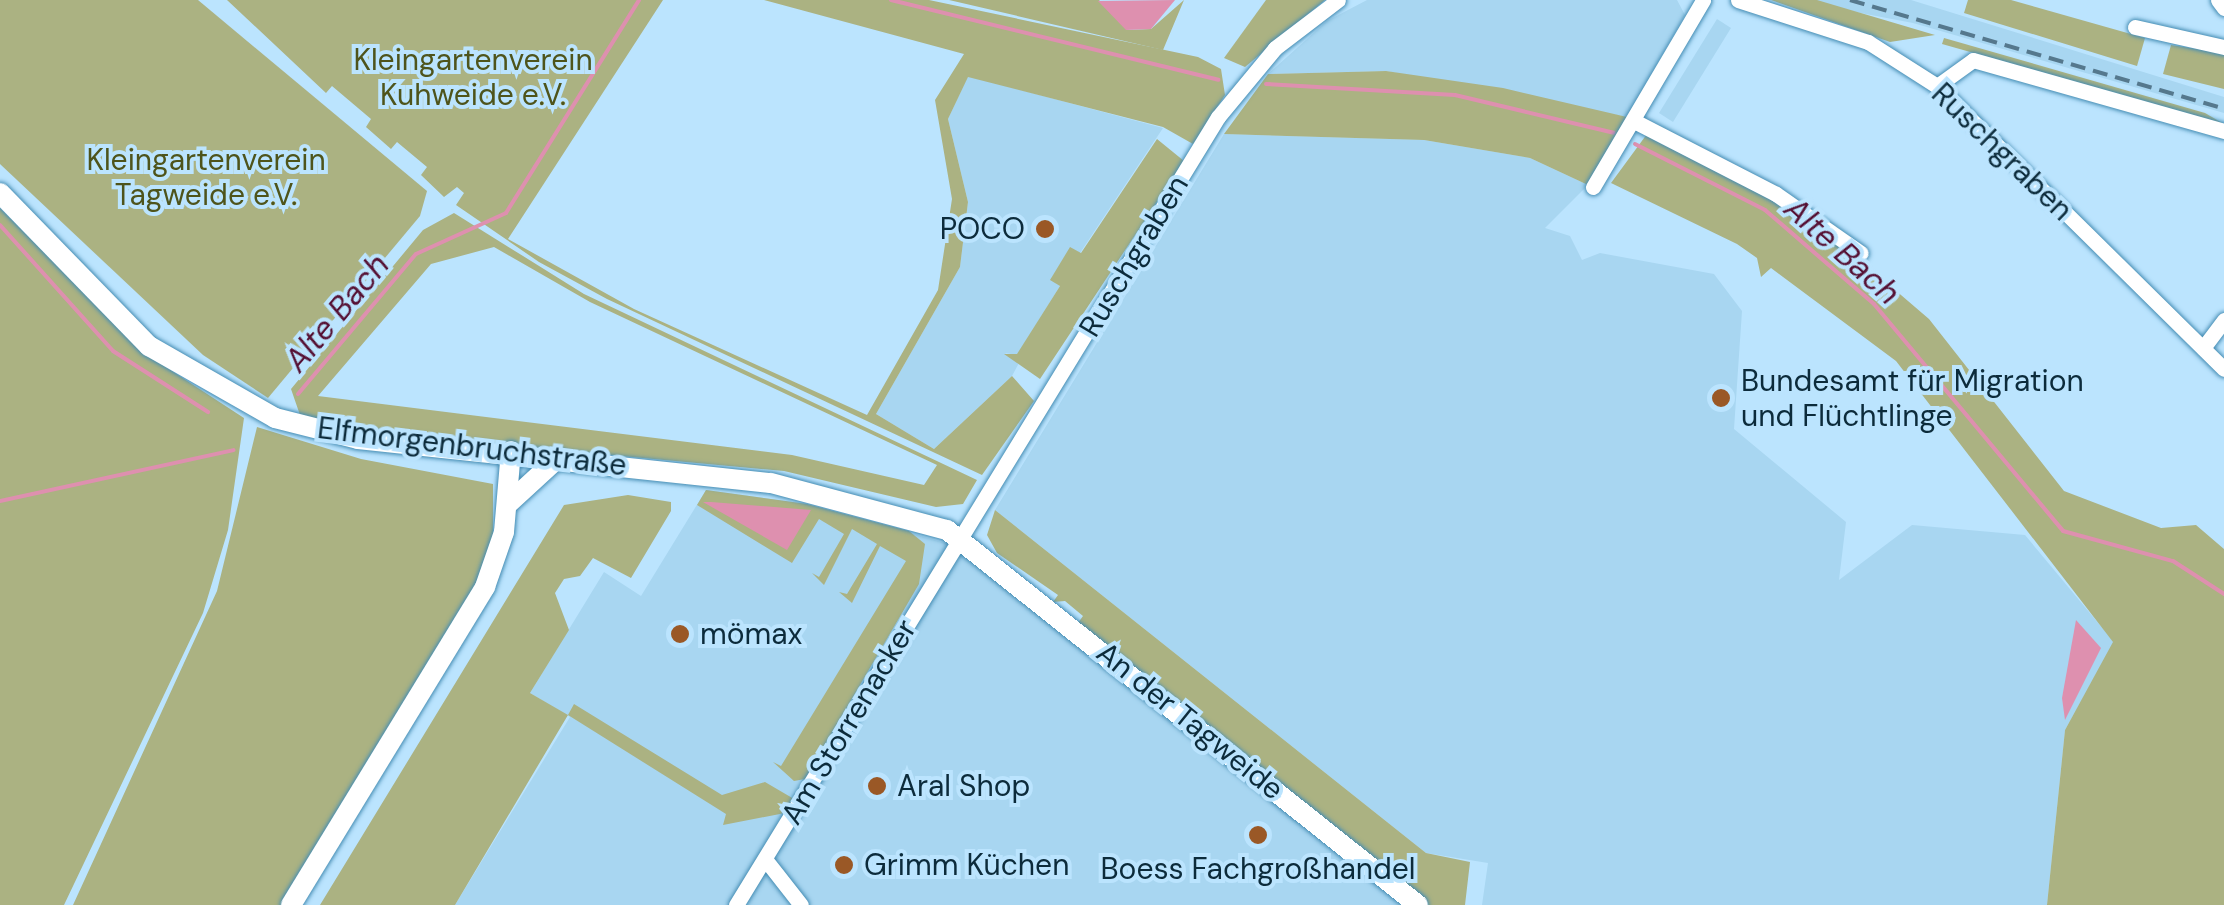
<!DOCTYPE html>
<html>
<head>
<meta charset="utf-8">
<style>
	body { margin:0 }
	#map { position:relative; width:2224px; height:905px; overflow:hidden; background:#bbe4fe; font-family:"DM Sans",sans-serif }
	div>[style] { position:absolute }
	.built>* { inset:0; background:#a8d6f1 }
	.green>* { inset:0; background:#abb282 }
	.water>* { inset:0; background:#de90af }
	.stream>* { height:4px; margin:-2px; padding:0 2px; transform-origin:2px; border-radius:2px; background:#de90af }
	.roads { filter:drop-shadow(0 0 2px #448cb3) drop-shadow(0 0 2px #448cb3) }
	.minor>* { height:15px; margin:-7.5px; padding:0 7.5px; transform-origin:7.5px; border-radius:7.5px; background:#fff }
	.major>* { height:20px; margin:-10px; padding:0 10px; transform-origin:10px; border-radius:10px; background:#fff }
	.rail>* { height:4px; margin-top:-2px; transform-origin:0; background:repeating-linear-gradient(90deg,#55788d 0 15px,transparent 0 23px) }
	.dots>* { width:28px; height:28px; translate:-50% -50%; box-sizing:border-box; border:5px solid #bbe4fe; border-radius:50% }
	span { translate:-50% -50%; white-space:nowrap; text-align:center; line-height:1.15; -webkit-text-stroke:8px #bbe4fe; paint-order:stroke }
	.park-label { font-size:30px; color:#4e541b }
	.street-label { font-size:30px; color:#0c2b3b }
	.poi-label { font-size:30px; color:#0c2b3b }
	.right { translate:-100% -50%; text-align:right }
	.left { translate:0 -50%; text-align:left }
	.water-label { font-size:32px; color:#551033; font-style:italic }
</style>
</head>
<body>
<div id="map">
	<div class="built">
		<i style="clip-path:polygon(1367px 0,1677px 0,1685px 15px,1627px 117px,1386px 71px,1268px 74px,1327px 21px)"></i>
		<i style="clip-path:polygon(1792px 0,1911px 0,2224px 97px,2224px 113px,1913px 23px)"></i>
		<i style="clip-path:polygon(1717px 19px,1731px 28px,1673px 122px,1659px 113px)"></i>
		<i style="clip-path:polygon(968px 76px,1163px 128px,1080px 253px,1070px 248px,1051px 279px,1060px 286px,1017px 355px,1005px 353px,1019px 363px,1012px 376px,934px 449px,876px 414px,960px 267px,968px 202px,948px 119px)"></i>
		<i style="clip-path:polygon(1224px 134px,1424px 140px,1530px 158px,1588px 185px,1545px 228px,1570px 236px,1582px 260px,1600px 253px,1714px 274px,1742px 311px,1734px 429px,1846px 522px,1839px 580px,1912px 525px,2025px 535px,2114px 642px,2065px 730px,2047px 905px,1482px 905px,1488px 863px,1426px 853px,995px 510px)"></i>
		<i style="clip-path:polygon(706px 490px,807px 504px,970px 550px,1406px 905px,455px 905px,570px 717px,530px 693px,604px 572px,641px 596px)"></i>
	</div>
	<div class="green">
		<i style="clip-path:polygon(0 0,198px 0,427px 191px,420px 216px,268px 398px,203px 355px,0 164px)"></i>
		<i style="clip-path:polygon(227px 0,663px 0,508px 239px,634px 309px,867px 415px,938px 290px,952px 199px,935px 100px,964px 54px,764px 0,929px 0,1198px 57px,1221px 69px,1225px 95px,1193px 144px,1163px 127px,968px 77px,948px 119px,968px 202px,960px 267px,876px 414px,934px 449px,1012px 376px,1034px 401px,982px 475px,607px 299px,539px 262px,456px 205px,464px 193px,457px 187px,444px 197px,421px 175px,427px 167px,397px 142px,391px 149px,366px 127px,371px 119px,332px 86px,326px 93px)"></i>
		<i style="clip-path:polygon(949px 0,1099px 0,1127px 30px,1151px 29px,1184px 0,1163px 50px)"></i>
		<i style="clip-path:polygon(1266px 0,1325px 0,1245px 67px,1224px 58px)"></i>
		<i style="clip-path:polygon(1771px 0,1817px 0,1935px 35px,1890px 42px)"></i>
		<i style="clip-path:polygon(1968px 0,2011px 0,2145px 38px,2137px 66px,1964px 13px)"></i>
		<i style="clip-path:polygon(1944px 38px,2205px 113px,2224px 124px,1942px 44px)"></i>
		<i style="clip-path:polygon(2171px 45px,2224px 53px,2224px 89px,2163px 74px)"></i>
		<i style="clip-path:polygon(1386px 71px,1503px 88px,1627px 117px,1588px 185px,1530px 158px,1424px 140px,1224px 134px,1268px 74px)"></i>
		<i style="clip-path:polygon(1647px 134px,1771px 195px,1880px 277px,1929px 319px,2064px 491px,2161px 528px,2196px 525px,2224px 549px,2224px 905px,2047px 905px,2065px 730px,2113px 642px,1896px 361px,1771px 268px,1761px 277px,1757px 258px,1737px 244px,1611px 183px)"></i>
		<i style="clip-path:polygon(1157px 139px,1184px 161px,1040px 379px,1004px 354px,1017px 354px,1060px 286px,1050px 280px,1070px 247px,1081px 253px)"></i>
		<i style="clip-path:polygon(0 208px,149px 356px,244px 418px,228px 530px,203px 613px,64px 905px,0 905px)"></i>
		<i style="clip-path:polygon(evenodd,454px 213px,584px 294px,977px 480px,963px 504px,936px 507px,784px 471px,374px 433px,301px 418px,291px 389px,423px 230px,454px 213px,494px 247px,590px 302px,937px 465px,924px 485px,792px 455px,318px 396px,431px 264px,494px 247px)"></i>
		<i style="clip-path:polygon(257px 427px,361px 459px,493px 484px,493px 539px,471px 597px,281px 905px,73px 905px,217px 591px)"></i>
		<i style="clip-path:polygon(706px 490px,807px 504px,909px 531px,925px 544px,919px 584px,805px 779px,794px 781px,773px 762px,781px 766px,906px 561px,880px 546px,852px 603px,839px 592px,847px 594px,877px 544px,852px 529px,824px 585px,812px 573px,819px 577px,844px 534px,819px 519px,792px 563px,697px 505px)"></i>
		<i style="clip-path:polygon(628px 495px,671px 502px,671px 511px,631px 578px,593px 558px,580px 576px,564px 579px,555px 593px,569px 630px,530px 693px,568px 715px,574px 704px,722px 795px,765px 782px,794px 799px,785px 813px,723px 825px,726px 814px,568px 715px,455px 905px,320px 905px,564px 505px)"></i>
		<i style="clip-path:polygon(995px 510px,1426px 853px,1470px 862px,1465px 905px,1428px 905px,1078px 623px,1083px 616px,1065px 601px,1053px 602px,1058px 595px,997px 553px,987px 535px)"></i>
	</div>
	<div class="water">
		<i style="clip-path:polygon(1175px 0,1151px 29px,1126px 30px,1098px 1px)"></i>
		<i style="clip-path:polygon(703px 502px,711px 502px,811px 510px,787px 550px)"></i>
		<i style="clip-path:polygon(2076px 620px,2101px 648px,2065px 720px,2062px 698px)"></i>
	</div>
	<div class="stream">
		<i style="left:891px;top:0;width:337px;rotate:13.7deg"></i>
		<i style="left:1266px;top:84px;width:189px;rotate:3.3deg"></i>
		<i style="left:1455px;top:95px;width:163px;rotate:13.4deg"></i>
		<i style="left:1635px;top:144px;width:146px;rotate:26.9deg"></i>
		<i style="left:1765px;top:210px;width:144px;rotate:40.8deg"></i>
		<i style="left:1874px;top:304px;width:295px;rotate:50.2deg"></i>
		<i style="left:2063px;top:531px;width:114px;rotate:15.3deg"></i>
		<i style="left:2173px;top:561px;width:61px;rotate:32.9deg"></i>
		<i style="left:0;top:225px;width:169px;rotate:48.1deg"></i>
		<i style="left:113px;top:351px;width:113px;rotate:32.7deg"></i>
		<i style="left:298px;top:394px;width:183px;rotate:-49.9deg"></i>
		<i style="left:416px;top:254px;width:99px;rotate:-24.5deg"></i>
		<i style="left:506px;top:213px;width:251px;rotate:-58deg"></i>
		<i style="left:0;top:501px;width:239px;rotate:-12.3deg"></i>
	</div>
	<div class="roads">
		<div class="minor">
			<i style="left:1738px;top:0;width:137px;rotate:17.9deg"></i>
			<i style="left:1868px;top:42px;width:82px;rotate:32.5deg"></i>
			<i style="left:1937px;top:86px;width:403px;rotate:44.6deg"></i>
			<i style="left:2218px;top:0;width:10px;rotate:53deg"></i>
			<i style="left:2135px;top:27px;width:91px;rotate:12.7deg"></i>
			<i style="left:1937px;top:86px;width:44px;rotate:-35.8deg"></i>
			<i style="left:1973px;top:60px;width:261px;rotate:15.8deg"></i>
			<i style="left:1636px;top:122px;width:157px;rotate:27.2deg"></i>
			<i style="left:1776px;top:194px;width:103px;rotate:34.8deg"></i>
			<i style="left:1593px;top:187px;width:217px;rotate:-59.5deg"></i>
			<i style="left:2203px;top:348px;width:35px;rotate:-53deg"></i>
			<i style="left:765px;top:859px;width:58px;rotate:52deg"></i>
			<i style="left:736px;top:905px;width:924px;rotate:-58.55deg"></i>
			<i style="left:1218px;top:117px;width:89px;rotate:-50.4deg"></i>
			<i style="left:1275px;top:48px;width:79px;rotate:-37.3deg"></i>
		</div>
		<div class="major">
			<i style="left:0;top:193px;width:214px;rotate:45.8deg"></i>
			<i style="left:149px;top:346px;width:145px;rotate:29.7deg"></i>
			<i style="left:275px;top:418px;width:86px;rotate:14.2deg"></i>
			<i style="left:358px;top:439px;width:415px;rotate:6.1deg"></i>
			<i style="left:771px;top:483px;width:182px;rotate:15deg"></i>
			<i style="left:947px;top:530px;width:602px;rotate:38.53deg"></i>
			<i style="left:509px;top:503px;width:67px;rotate:-42.6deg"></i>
			<i style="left:291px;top:905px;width:373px;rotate:-58.6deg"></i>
			<i style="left:485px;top:587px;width:58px;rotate:-70.9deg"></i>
			<i style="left:504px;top:532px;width:81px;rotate:-85.1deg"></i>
		</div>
	</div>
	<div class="rail">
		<i style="left:1850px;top:0;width:390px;rotate:16.2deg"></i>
	</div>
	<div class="dots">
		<i style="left:1045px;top:229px;background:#9a5826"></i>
		<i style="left:1721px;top:398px;background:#9a5826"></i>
		<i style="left:680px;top:634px;background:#9a5826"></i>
		<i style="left:877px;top:786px;background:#9a5826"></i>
		<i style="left:1258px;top:835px;background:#9a5826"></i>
		<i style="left:844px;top:865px;background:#9a5826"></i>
	</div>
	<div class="park-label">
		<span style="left:473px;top:77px">Kleingartenverein<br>Kuhweide e.V.</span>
		<span style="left:206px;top:177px">Kleingartenverein<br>Tagweide e.V.</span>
	</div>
	<div class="street-label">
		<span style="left:2002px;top:152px;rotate:44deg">Ruschgraben</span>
		<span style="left:1134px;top:256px;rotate:-59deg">Ruschgraben</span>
		<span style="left:472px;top:447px;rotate:7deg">Elfmorgenbruchstraße</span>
		<span style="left:1190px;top:721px;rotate:39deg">An der Tagweide</span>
		<span style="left:849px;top:722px;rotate:-59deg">Am Storrenacker</span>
	</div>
	<div class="poi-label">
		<span class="right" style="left:1025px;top:229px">POCO</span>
		<span class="left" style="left:1741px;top:398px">Bundesamt für Migration<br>und Flüchtlinge</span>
		<span class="left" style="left:700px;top:634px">mömax</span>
		<span class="left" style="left:897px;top:786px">Aral Shop</span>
		<span class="left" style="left:864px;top:865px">Grimm Küchen</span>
		<span style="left:1258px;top:869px">Boess Fachgroßhandel</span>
	</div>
	<div class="water-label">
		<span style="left:1842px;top:251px;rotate:42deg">Alte Bach</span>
		<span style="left:337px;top:313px;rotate:-50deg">Alte Bach</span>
	</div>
</div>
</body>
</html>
